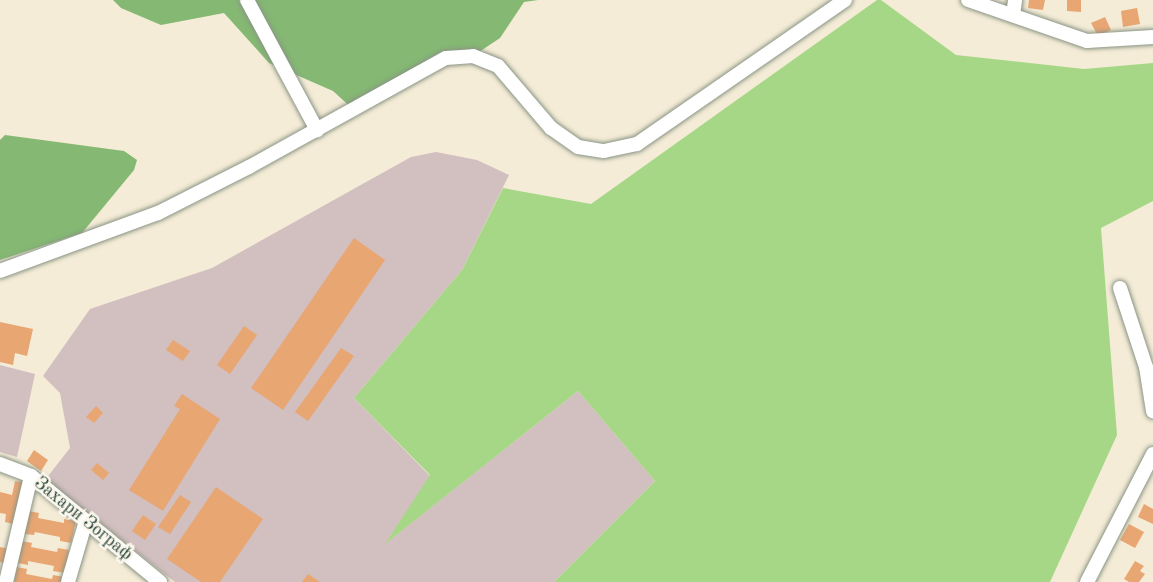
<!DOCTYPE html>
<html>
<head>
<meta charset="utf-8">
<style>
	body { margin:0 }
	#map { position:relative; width:1153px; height:582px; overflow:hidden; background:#f4ecd6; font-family:"Old Standard TT",serif }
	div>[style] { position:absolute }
	.industrial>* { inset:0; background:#d2bfbf }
	.green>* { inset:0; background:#a6d786 }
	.forest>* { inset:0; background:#84b873 }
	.building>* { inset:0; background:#e8a673 }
	.roads { filter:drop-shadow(0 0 2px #8a9485) drop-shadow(0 0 2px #8a9485) }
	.minor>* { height:14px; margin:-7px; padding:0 7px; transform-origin:7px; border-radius:7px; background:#fff }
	span { translate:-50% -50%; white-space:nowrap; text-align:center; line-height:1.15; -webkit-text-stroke:5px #fbf7ec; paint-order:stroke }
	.street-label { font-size:18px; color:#1f3d34 }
</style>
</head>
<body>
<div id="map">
	<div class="industrial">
		<i style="clip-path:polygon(436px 152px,477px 160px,509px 175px,462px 270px,354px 398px,430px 476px,386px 543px,578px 391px,655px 481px,554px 582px,175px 582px,45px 480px,70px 448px,60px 393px,43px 376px,90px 309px,212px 268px,411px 157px)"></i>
		<i style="clip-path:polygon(0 365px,35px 374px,17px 457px,0 452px)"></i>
	</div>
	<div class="green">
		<i style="clip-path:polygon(877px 0,881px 0,956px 55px,1084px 69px,1153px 63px,1153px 201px,1101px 228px,1117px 435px,1050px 582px,554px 582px,655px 481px,578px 391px,385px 544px,430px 475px,354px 398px,462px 270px,503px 188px,591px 204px)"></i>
	</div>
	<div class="forest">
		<i style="clip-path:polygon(113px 0,538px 0,524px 2px,500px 38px,473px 56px,446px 58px,354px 110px,333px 91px,269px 63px,224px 13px,161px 25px,121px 8px)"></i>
		<i style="clip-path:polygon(5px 135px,124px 151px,137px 160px,134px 170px,82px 233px,0 260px,0 140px)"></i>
	</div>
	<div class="building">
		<i style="clip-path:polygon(1029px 0,1045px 0,1043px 10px,1028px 8px)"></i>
		<i style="clip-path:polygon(1067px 0,1081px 0,1081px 12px,1067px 11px)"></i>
		<i style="clip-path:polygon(1137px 8px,1140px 24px,1123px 27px,1121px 11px)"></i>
		<i style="clip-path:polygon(1105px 17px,1111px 30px,1098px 36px,1091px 23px)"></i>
		<i style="clip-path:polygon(354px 238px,385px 260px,283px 410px,251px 388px)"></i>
		<i style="clip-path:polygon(0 322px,33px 329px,27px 356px,15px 353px,13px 365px,0 362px)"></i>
		<i style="clip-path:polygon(244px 326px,257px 335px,230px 374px,217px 365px)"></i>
		<i style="clip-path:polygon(173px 340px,190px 351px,183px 361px,166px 350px)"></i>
		<i style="clip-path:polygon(341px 348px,354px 356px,308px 421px,295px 412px)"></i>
		<i style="clip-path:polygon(182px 394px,220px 419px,163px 511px,129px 490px,180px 409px,174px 406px)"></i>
		<i style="clip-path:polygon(96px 406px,103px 413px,94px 423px,86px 417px)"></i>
		<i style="clip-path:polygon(34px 450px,48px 460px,41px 471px,27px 461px)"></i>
		<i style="clip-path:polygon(97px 463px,109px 473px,103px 480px,91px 470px)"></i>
		<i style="clip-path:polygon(15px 481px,27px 483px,18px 525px,5px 522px,6px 514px,0 513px,0 492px,12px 495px)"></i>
		<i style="clip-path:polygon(216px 487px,263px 519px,220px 582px,201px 582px,167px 559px)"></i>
		<i style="clip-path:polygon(180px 495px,191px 502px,170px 534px,158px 527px)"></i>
		<i style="clip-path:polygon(1144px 504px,1153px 509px,1153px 524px,1138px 517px)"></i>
		<i style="clip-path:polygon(29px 511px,39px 513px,38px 518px,64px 523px,64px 519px,76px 521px,71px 543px,60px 541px,60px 537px,35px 532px,34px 535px,24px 534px)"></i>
		<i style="clip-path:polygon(143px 515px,156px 524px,145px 540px,132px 531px)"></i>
		<i style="clip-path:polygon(1129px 524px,1144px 532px,1135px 548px,1120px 540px)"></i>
		<i style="clip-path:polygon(22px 541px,32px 543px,31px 547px,57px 552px,58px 548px,69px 550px,65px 573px,53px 571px,54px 566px,28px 561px,28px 565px,18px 563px)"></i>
		<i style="clip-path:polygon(0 547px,9px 549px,6px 564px,0 562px)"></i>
		<i style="clip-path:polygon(1135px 561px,1144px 566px,1140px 571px,1145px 574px,1139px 582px,1129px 582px,1124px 579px)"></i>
		<i style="clip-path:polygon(17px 567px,27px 569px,26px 574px,52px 579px,53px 575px,64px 577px,63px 582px,14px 582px)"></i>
		<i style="clip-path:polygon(308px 574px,320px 582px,302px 582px)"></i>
	</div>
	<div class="roads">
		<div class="minor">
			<i style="left:247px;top:0;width:148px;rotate:61.7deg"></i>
			<i style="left:968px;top:0;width:126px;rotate:19deg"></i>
			<i style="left:1087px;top:41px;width:66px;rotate:-3.5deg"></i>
			<i style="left:1013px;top:15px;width:15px;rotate:-82deg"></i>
			<i style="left:0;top:271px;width:168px;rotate:-20.2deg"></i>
			<i style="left:158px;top:213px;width:102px;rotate:-26.8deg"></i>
			<i style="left:249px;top:167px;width:225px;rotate:-29deg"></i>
			<i style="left:446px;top:58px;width:27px;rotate:-4deg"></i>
			<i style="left:473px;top:56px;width:27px;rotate:22deg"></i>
			<i style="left:498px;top:66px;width:82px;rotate:49.5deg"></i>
			<i style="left:551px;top:128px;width:33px;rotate:35deg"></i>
			<i style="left:578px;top:147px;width:26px;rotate:9deg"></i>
			<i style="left:604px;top:151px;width:34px;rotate:-12deg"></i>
			<i style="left:637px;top:144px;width:253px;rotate:-34.7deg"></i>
			<i style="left:1120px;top:288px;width:83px;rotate:71.8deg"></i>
			<i style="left:1146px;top:367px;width:45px;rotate:81deg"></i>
			<i style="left:0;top:464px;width:33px;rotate:21deg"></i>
			<i style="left:31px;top:476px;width:167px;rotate:39.4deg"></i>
			<i style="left:6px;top:582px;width:109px;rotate:-76.7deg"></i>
			<i style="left:68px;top:582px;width:64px;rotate:-73.6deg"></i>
			<i style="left:1087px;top:582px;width:144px;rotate:-62.7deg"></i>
		</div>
	</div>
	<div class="street-label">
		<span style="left:83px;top:519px;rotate:39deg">Захари Зограф</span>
	</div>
</div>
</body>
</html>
